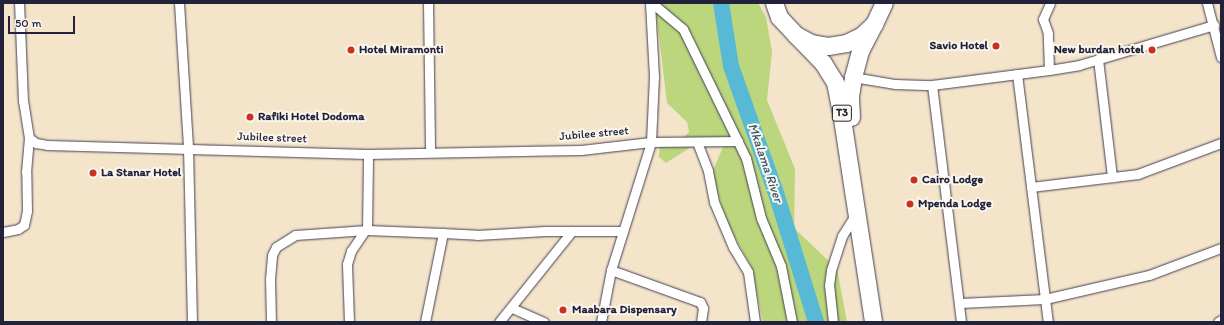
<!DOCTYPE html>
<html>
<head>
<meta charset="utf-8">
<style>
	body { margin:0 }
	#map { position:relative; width:1224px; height:325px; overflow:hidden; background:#f4e4ca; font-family:Itim,sans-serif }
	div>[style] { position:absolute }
	.green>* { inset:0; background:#bbd67c }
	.river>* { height:16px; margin:-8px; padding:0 8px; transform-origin:8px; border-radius:8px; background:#57b9d6 }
	.roads { filter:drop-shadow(0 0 1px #423f50) drop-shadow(0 0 1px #423f50) }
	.street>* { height:9px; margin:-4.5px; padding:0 4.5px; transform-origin:4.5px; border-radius:4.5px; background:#fff }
	.highway>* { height:17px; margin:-8.5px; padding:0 8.5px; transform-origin:8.5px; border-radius:8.5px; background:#fff }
	.dots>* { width:11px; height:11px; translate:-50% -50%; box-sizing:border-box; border:2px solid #fbf7ec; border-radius:50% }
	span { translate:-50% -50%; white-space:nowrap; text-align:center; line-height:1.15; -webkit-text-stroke:4px #fbf7ec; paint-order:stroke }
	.shield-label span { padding:1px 3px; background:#fbf7ec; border:1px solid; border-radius:3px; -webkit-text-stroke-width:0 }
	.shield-label { font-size:11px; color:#22223b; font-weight:700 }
	.poi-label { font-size:12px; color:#22223b; font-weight:700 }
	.right { translate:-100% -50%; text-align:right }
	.left { translate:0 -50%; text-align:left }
	.street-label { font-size:12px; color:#22223b }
	.water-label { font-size:13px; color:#355771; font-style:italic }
	.frame { position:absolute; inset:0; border:4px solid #22223b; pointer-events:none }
	.scale { position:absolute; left:8px; top:16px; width:67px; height:18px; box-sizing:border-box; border:2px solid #22223b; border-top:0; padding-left:5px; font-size:12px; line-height:14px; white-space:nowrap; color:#22223b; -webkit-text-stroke:3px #fbf7ec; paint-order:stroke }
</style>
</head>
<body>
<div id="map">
	<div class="green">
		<i style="clip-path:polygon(655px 3px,758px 3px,766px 17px,772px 52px,767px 100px,795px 169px,794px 228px,837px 269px,847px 322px,763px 322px,751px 266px,729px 227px,711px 175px,723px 147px,691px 147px,666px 163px,659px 157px,660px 141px,679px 142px,689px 132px,687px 122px,667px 103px)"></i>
	</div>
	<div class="river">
		<i style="left:721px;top:3px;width:64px;rotate:81deg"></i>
		<i style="left:731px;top:66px;width:132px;rotate:70.5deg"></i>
		<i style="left:775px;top:190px;width:138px;rotate:72.7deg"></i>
	</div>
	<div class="roads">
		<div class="street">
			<i style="left:179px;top:3px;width:144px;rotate:86.4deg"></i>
			<i style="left:188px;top:147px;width:175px;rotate:88.7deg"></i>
			<i style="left:428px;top:3px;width:149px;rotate:89.2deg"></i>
			<i style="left:652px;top:3px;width:40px;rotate:40deg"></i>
			<i style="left:683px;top:29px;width:144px;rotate:64deg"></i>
			<i style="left:746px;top:158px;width:62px;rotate:76deg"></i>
			<i style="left:761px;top:218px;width:52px;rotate:67.4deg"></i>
			<i style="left:781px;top:266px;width:57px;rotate:78.9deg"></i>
			<i style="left:1207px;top:3px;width:56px;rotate:75.5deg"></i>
			<i style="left:1098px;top:59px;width:119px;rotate:83.2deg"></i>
			<i style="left:1049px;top:70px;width:37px;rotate:-92deg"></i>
			<i style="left:1048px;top:33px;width:15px;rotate:-110deg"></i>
			<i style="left:1043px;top:19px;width:17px;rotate:-66deg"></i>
			<i style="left:1017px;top:74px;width:250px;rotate:82.9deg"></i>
			<i style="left:853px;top:77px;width:43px;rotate:9.5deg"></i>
			<i style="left:895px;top:84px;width:37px;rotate:2deg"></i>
			<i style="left:932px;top:85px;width:118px;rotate:-7.3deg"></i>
			<i style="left:1049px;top:70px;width:30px;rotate:-9deg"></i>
			<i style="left:1079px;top:65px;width:141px;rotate:-16.5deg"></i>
			<i style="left:932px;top:85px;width:239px;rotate:83deg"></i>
			<i style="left:29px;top:138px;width:9px;rotate:36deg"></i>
			<i style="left:36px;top:143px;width:11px;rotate:10deg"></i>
			<i style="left:47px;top:145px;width:321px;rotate:1.6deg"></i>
			<i style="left:368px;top:154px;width:213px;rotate:-1.1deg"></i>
			<i style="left:581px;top:150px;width:70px;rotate:-6.5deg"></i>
			<i style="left:651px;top:142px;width:87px;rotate:-0.7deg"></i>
			<i style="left:697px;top:142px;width:31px;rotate:69deg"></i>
			<i style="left:708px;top:171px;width:32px;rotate:79deg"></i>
			<i style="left:714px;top:202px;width:49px;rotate:67.1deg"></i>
			<i style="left:733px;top:247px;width:29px;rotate:59deg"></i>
			<i style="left:748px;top:272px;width:50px;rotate:82deg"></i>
			<i style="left:1031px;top:187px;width:108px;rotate:-6.9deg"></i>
			<i style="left:1138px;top:174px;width:89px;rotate:-20.5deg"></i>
			<i style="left:367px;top:230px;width:76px;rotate:2.3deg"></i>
			<i style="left:3px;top:232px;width:15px;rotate:-11deg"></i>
			<i style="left:18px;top:229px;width:7px;rotate:-34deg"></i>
			<i style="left:24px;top:225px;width:14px;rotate:-78deg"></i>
			<i style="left:27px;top:211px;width:39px;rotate:-91deg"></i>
			<i style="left:26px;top:172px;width:34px;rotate:-85deg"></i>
			<i style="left:29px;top:138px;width:37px;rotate:-99deg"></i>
			<i style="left:23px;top:101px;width:98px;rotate:-92.3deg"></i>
			<i style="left:611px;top:270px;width:95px;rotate:19.8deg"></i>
			<i style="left:700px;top:302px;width:7px;rotate:63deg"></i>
			<i style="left:703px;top:308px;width:14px;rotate:98deg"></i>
			<i style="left:960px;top:303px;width:85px;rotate:-2.7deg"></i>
			<i style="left:1045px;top:299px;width:107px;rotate:-13deg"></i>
			<i style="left:1149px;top:275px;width:77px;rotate:-20.6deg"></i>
			<i style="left:512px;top:308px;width:35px;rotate:24deg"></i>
			<i style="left:271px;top:322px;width:43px;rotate:-91.3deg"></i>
			<i style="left:270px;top:279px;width:24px;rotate:-85deg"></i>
			<i style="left:272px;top:255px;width:9px;rotate:-63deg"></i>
			<i style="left:276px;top:247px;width:22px;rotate:-32deg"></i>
			<i style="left:295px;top:235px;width:72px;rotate:-4deg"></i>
			<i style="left:367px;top:230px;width:76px;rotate:-89.2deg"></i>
			<i style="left:349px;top:322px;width:58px;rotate:-92deg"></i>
			<i style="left:347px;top:264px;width:14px;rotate:-73deg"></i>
			<i style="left:351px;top:251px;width:25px;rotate:-56deg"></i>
			<i style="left:425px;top:322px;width:91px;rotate:-78.6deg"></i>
			<i style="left:443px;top:233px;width:34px;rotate:3deg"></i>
			<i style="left:477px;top:235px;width:68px;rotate:-3.4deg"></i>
			<i style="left:545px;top:231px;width:78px"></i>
			<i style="left:499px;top:322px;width:117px;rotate:-51.3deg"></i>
			<i style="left:601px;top:322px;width:53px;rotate:-79.1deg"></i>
			<i style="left:611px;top:270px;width:134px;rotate:-72.6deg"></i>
			<i style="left:651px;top:142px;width:65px;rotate:-87.4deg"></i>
			<i style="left:654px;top:77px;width:74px;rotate:-93.1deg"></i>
			<i style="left:833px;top:322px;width:37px;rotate:-96deg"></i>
			<i style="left:829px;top:285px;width:15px;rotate:-82deg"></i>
			<i style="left:831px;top:270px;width:36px;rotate:-72deg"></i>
			<i style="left:842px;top:236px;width:26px;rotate:-58deg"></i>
			<i style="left:1218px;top:322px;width:4px;rotate:-34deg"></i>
		</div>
		<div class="highway">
			<i style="left:774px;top:3px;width:15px;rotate:70deg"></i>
			<i style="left:779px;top:17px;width:25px;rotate:47deg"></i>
			<i style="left:796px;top:35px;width:17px;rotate:28deg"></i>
			<i style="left:811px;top:43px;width:17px;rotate:10deg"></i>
			<i style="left:828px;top:46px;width:18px;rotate:-9deg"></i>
			<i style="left:846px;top:43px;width:17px;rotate:-25deg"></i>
			<i style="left:861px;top:36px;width:18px;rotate:-43deg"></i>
			<i style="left:874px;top:24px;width:23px;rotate:-65deg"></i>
			<i style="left:796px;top:35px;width:39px;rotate:46deg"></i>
			<i style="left:823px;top:63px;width:22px;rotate:58deg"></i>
			<i style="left:835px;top:82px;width:31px;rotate:79deg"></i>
			<i style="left:841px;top:112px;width:212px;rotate:81.3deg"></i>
			<i style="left:851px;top:117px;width:21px;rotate:-93deg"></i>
			<i style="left:850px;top:96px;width:19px;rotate:-81deg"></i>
			<i style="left:853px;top:77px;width:27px;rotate:-75deg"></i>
			<i style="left:860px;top:51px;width:30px;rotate:-63deg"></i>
		</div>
	</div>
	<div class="dots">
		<i style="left:996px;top:46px;background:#c8321e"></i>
		<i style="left:351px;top:50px;background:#c8321e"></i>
		<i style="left:1152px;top:50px;background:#c8321e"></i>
		<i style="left:250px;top:117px;background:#c8321e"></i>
		<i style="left:93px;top:173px;background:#c8321e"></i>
		<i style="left:914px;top:180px;background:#c8321e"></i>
		<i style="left:910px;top:204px;background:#c8321e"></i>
		<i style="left:563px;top:310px;background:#c8321e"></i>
	</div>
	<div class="shield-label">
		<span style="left:842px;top:113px">T3</span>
	</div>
	<div class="poi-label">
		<span class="right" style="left:988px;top:46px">Savio Hotel</span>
		<span class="left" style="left:359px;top:50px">Hotel Miramonti</span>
		<span class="right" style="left:1144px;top:50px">New burdan hotel</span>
		<span class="left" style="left:258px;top:117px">Rafiki Hotel Dodoma</span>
		<span class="left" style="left:101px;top:173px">La Stanar Hotel</span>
		<span class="left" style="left:922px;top:180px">Cairo Lodge</span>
		<span class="left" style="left:918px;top:204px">Mpenda Lodge</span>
		<span class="left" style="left:572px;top:310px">Maabara Dispensary</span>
	</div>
	<div class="street-label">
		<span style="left:594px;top:134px;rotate:-5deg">Jubilee street</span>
		<span style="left:272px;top:138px;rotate:2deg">Jubilee street</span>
	</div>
	<div class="water-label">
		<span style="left:765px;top:163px;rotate:71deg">Mkalama River</span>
	</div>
	<div class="frame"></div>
	<div class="scale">50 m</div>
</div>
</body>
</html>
